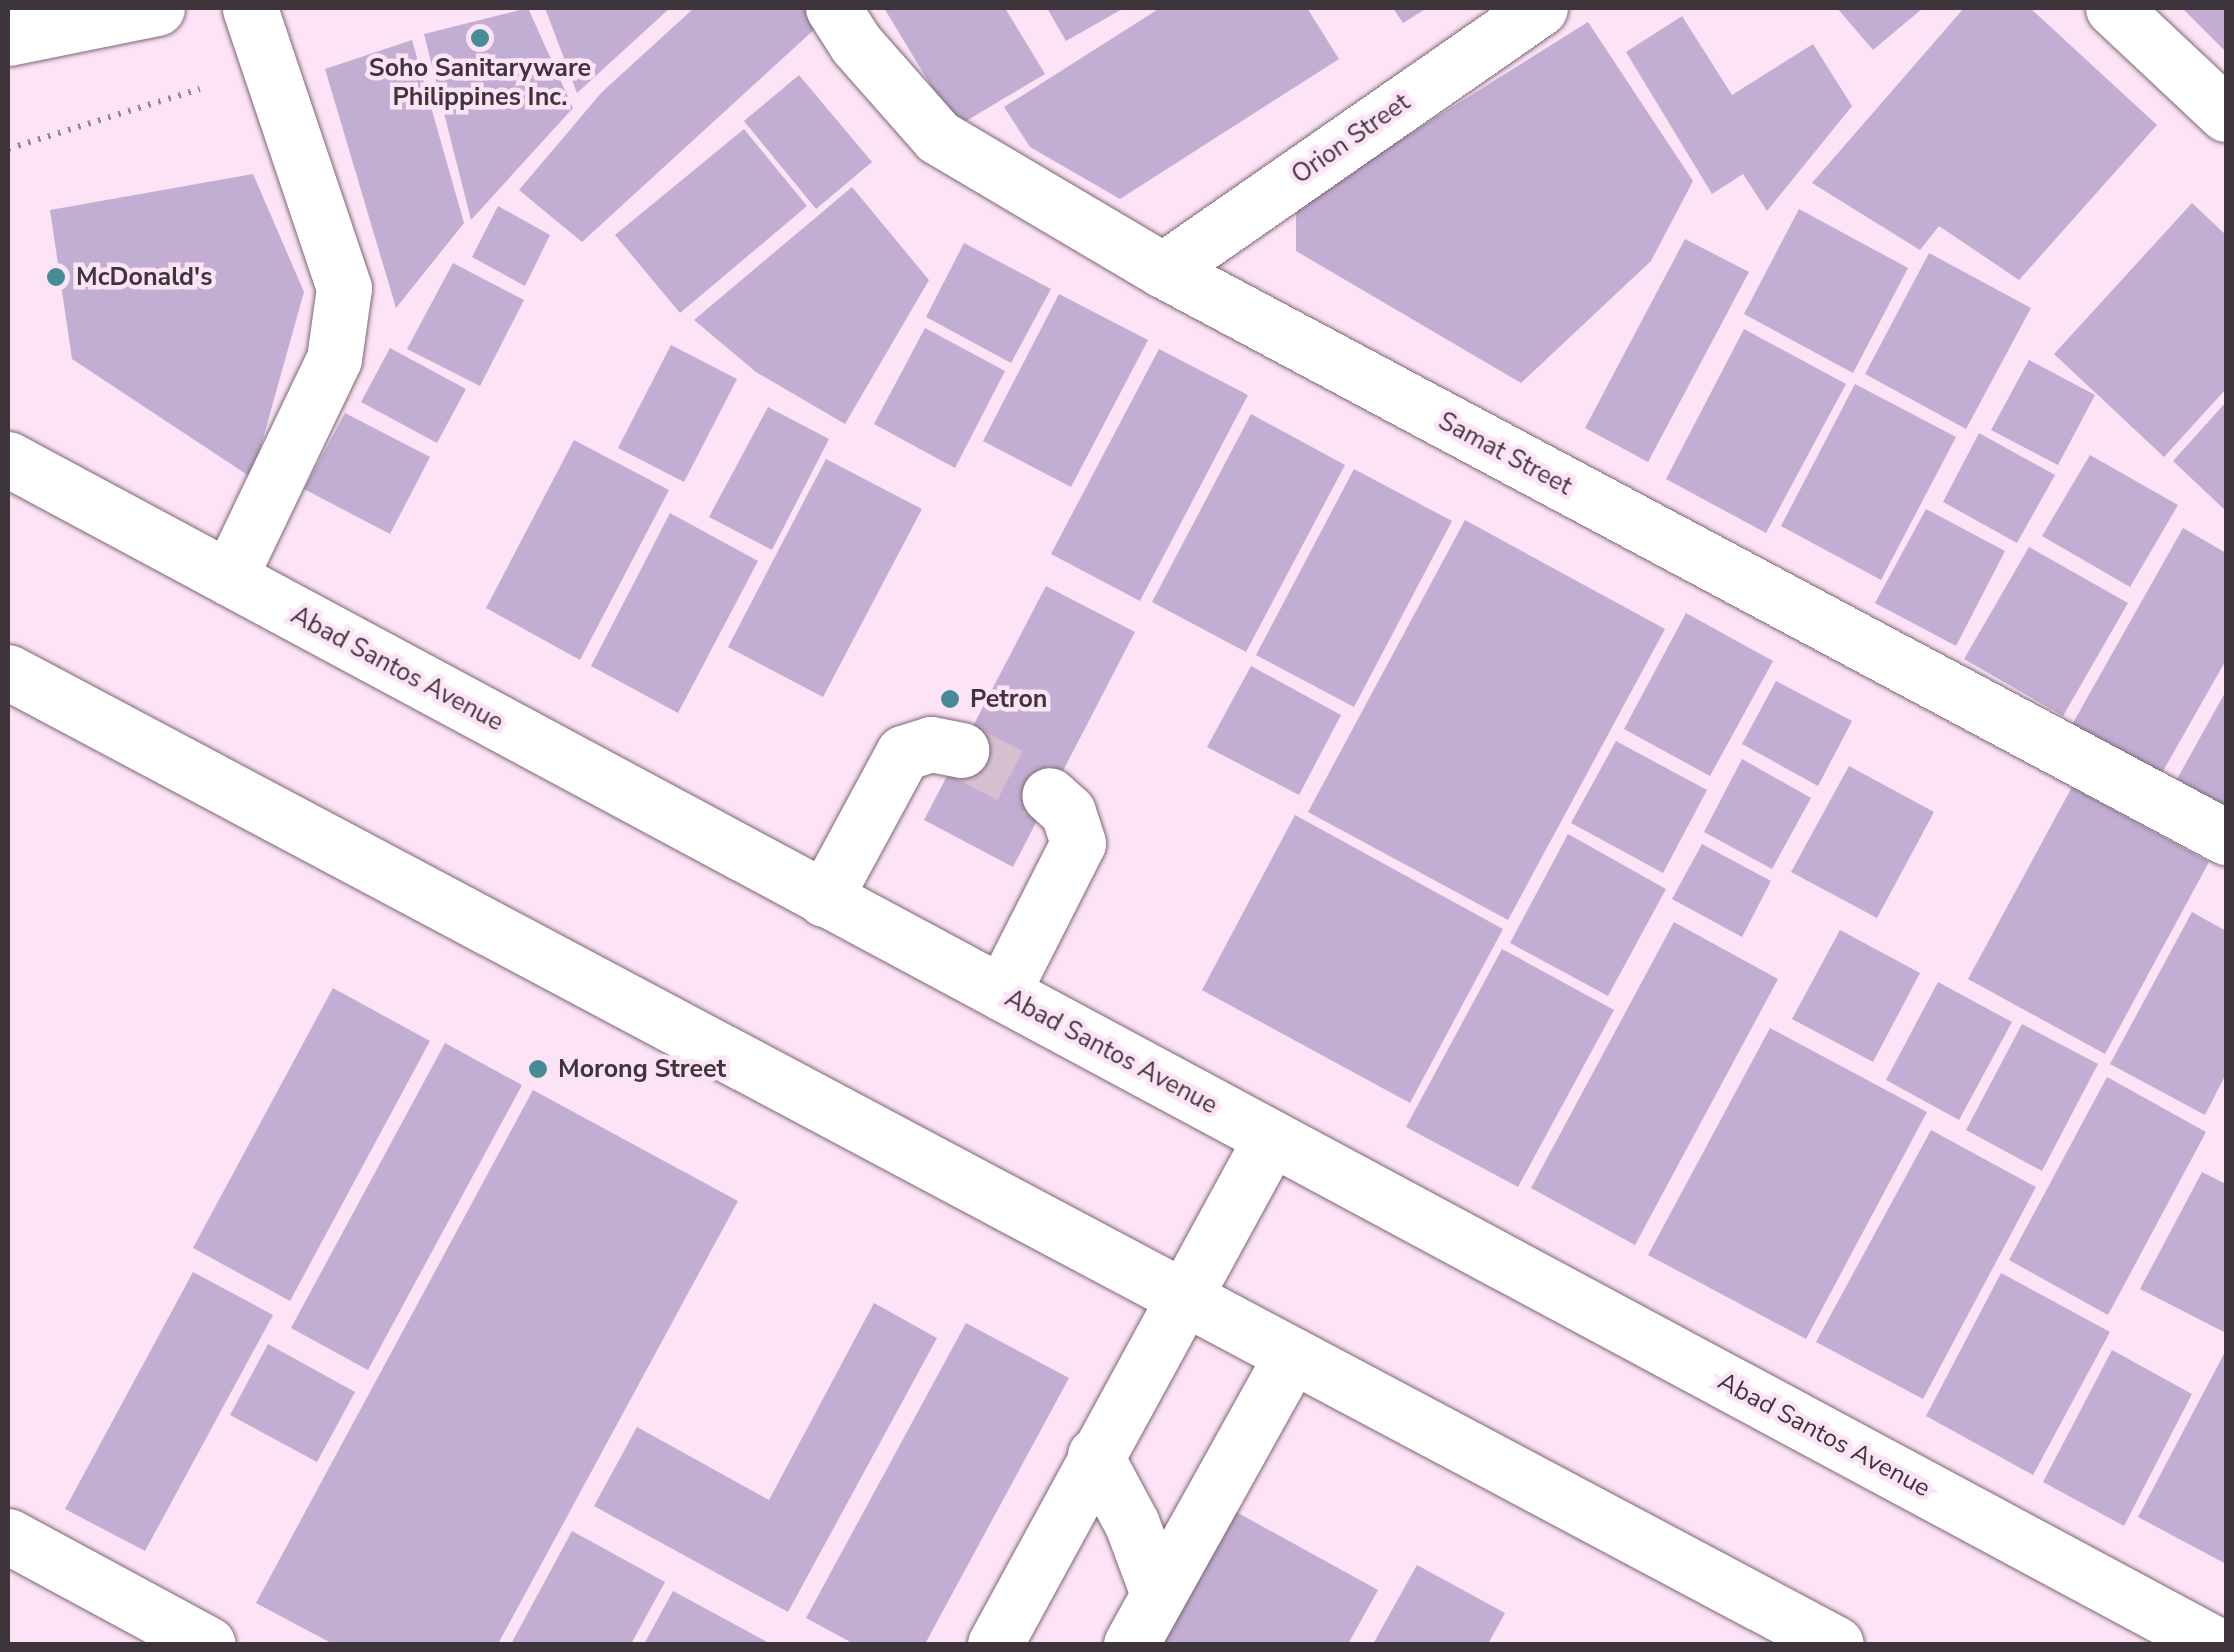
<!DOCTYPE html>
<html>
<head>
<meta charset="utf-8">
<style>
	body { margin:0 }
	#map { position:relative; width:2234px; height:1652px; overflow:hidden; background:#fce3f5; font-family:"Nunito Sans",sans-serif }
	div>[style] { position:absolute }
	.building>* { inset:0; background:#c3aed3 }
	.minor-tunnel>* { height:55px; margin-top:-27.5px; transform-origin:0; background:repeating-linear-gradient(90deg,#d6c0d0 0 55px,transparent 0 83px) }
	.path>* { height:6px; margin-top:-3px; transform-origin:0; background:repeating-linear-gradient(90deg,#988793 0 2.5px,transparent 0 10.5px) }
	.roads { filter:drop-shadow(0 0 2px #7d6777) drop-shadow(0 0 2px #7d6777) }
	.minor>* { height:55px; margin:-27.5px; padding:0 27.5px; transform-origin:27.5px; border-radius:27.5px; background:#fff }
	.major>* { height:55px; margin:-27.5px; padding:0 27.5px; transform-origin:27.5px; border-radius:27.5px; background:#fff }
	.dots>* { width:28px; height:28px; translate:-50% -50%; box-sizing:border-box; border:5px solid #fce3f5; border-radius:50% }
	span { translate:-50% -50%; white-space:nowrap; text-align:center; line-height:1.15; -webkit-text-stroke:9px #fce3f5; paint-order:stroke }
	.poi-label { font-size:25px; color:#3e343b; font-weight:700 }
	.left { translate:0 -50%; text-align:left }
	.street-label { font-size:25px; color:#3e343b }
	.frame { position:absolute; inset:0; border:10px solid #3e343b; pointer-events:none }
</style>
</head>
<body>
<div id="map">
	<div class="building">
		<i style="clip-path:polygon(528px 8px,573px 108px,471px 220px,424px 34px)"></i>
		<i style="clip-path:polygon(545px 8px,670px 8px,577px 93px)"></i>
		<i style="clip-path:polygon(694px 8px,820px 8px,828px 17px,582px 242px,519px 190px,602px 92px)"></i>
		<i style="clip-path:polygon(884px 8px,1005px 8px,1045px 74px,956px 127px)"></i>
		<i style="clip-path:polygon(1047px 8px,1124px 8px,1066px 41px)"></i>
		<i style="clip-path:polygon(1160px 8px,1307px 8px,1339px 59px,1120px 199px,1030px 147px,1004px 107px)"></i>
		<i style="clip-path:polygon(1393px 8px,1427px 8px,1403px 23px)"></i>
		<i style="clip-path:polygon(1837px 8px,1923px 8px,1873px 50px)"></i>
		<i style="clip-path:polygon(1964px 8px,2030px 8px,2157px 125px,2019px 280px,1939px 226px,1920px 250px,1812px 183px)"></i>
		<i style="clip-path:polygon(2182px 8px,2226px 8px,2226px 52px)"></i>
		<i style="clip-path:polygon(1682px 16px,1732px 95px,1813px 44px,1852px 106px,1767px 211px,1743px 174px,1712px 194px,1626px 52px)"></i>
		<i style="clip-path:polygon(1588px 22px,1693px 181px,1651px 261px,1521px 383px,1296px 251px,1296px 205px)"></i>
		<i style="clip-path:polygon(412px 40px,464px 223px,396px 308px,325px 69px)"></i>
		<i style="clip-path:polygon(799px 75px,872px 162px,816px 209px,744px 121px)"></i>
		<i style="clip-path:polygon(744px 129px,807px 206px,680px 313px,615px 235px)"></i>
		<i style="clip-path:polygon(253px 174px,304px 292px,252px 478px,72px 359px,50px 210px)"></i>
		<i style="clip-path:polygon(852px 187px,929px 280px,845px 424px,756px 372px,694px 320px)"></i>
		<i style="clip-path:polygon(2192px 203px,2226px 235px,2226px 389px,2164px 457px,2054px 354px)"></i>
		<i style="clip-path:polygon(498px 206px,550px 235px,525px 286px,472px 257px)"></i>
		<i style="clip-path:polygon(1799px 209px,1908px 268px,1853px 373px,1744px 314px)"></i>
		<i style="clip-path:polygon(1685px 239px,1749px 272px,1648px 462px,1585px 428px)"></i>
		<i style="clip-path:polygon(964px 243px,1051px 289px,1011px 363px,926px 317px)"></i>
		<i style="clip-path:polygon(1929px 253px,2031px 308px,1966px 429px,1865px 374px)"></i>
		<i style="clip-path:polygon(453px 263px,524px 300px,480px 386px,407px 349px)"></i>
		<i style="clip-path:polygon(1059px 294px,1148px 340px,1071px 487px,983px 441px)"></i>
		<i style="clip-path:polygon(925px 328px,1005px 371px,955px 468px,874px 424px)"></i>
		<i style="clip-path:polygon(1744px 329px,1846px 384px,1766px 533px,1666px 479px)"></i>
		<i style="clip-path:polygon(671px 345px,737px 379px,684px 482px,618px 448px)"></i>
		<i style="clip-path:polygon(390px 348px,466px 389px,437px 443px,361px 402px)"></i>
		<i style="clip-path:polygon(1159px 349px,1248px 395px,1140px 601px,1051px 554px)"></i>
		<i style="clip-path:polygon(2029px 360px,2095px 395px,2058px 465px,1991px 430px)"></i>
		<i style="clip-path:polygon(1855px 384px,1956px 437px,1881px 580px,1781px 526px)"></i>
		<i style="clip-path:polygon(2226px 402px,2226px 511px,2173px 461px)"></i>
		<i style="clip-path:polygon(768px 407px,829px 439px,772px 550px,709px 517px)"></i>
		<i style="clip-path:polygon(345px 413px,430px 457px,390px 534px,304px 489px)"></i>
		<i style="clip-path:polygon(1251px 414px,1345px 465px,1246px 652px,1152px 602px)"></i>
		<i style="clip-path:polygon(1979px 433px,2055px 475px,2017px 543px,1943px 502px)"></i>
		<i style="clip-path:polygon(574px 440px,669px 490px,580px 660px,486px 608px)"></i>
		<i style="clip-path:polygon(2090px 455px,2178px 505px,2130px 587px,2042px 536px)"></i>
		<i style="clip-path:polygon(826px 459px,922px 509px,823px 697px,728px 647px)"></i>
		<i style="clip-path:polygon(1354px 469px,1452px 521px,1354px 707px,1256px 655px)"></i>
		<i style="clip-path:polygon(1926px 509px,2005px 551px,1956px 646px,1875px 603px)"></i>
		<i style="clip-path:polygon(670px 513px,758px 561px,678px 713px,591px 666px)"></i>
		<i style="clip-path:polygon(1465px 520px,1665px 629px,1508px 920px,1308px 812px)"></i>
		<i style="clip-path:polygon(2183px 528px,2226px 553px,2226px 660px,2158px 780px,2069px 730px)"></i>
		<i style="clip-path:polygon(2029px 547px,2128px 603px,2063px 716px,1964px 659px)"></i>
		<i style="clip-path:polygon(1046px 586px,1135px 632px,1013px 867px,924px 820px)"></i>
		<i style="clip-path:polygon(1686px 613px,1773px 661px,1710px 776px,1624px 729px)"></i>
		<i style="clip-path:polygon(1251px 666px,1341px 715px,1299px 795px,1207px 747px)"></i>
		<i style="clip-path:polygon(1776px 681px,1852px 721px,1818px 786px,1742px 744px)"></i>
		<i style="clip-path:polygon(2226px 691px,2226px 808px,2177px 779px)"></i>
		<i style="clip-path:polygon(1616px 741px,1707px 790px,1663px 873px,1571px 823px)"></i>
		<i style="clip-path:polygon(1742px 759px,1811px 798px,1772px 869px,1704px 832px)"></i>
		<i style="clip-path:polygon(1849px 766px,1934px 812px,1877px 918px,1791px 872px)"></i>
		<i style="clip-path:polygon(2072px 787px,2209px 862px,2105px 1054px,1968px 979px)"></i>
		<i style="clip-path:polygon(1295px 815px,1503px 929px,1410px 1103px,1202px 990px)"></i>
		<i style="clip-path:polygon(1568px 834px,1666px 889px,1608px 996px,1510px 943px)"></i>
		<i style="clip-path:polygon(1702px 844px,1771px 881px,1742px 937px,1672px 899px)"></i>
		<i style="clip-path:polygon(2192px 912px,2226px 931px,2226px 1074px,2205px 1115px,2110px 1064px)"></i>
		<i style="clip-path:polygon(1674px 922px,1778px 979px,1635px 1245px,1531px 1188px)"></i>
		<i style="clip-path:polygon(1840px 930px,1920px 973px,1873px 1062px,1792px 1019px)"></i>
		<i style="clip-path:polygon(1502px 949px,1614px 1010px,1518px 1187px,1406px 1127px)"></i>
		<i style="clip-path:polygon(1938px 982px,2012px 1022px,1959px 1120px,1886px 1080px)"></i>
		<i style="clip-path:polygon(333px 988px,430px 1041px,290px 1301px,193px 1248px)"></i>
		<i style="clip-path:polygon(2022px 1024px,2098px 1064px,2042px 1171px,1966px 1130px)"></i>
		<i style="clip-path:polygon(1770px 1028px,1927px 1112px,1806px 1339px,1648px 1255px)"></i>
		<i style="clip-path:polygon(445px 1043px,522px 1085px,368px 1370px,291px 1328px)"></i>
		<i style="clip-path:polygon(2107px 1077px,2206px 1132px,2108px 1315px,2009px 1260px)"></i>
		<i style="clip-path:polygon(533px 1090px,738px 1201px,498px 1644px,333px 1644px,256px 1603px)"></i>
		<i style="clip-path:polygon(1931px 1130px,2036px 1187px,1923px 1399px,1816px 1342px)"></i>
		<i style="clip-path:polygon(2202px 1172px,2226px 1184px,2224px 1332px,2140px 1289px)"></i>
		<i style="clip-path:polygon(193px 1272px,273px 1315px,145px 1551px,65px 1509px)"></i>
		<i style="clip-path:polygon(2001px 1273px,2110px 1332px,2033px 1475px,1926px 1416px)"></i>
		<i style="clip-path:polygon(874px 1303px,937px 1338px,788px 1612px,594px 1506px,637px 1427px,769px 1500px)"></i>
		<i style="clip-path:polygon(966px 1323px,1069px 1378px,925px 1644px,854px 1644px,806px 1618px)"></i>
		<i style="clip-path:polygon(268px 1344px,355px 1392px,317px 1462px,230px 1415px)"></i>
		<i style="clip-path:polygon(2112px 1350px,2192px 1394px,2124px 1526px,2043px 1482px)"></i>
		<i style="clip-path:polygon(2226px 1350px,2226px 1564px,2138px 1517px)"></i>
		<i style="clip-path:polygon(1229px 1508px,1378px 1590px,1348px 1644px,1155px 1644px)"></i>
		<i style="clip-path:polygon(572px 1531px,665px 1582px,631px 1644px,511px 1644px)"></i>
		<i style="clip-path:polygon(1417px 1565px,1505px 1613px,1488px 1644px,1373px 1644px)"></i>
		<i style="clip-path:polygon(673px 1591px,771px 1644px,644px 1644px)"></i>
	</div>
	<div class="minor-tunnel">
		<i style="left:961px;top:750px;width:99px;rotate:27.1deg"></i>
	</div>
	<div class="path">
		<i style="left:8px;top:149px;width:201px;rotate:-17.4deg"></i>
	</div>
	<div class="roads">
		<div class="minor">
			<i style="left:833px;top:8px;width:43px;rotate:57.4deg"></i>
			<i style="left:856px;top:44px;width:124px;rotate:48.6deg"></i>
			<i style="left:938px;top:137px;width:261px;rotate:30.6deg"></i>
			<i style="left:1163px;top:270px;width:1205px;rotate:28.08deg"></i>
			<i style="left:2113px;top:8px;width:155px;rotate:43.2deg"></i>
			<i style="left:1163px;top:270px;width:459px;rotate:-34.8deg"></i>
			<i style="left:229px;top:578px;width:243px;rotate:-64.4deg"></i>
			<i style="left:334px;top:359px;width:72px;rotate:-82deg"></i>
			<i style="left:344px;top:288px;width:295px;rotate:-108.6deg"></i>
			<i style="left:824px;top:899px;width:166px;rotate:-61.6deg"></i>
			<i style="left:903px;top:753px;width:29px;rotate:-18deg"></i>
			<i style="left:931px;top:744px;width:31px;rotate:11deg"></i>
			<i style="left:1002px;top:993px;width:168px;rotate:-63.1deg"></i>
			<i style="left:1078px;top:843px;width:33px;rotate:-108deg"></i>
			<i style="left:1068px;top:812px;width:25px;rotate:-138deg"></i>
			<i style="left:1095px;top:1455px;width:78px;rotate:61.8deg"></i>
			<i style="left:1132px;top:1524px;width:75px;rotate:69.6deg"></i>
			<i style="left:8px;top:1536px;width:227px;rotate:28.4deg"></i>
			<i style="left:995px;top:1644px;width:576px;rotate:-61.39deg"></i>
			<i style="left:1131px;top:1644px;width:331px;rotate:-60.9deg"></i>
		</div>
		<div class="major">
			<i style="left:8px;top:38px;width:152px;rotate:-11.4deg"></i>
			<i style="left:8px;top:459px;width:2504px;rotate:28.24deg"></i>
			<i style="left:8px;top:672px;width:2070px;rotate:28deg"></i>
		</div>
	</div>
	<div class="dots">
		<i style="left:480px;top:38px;background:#468c96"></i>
		<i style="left:56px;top:277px;background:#468c96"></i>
		<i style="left:950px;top:699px;background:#468c96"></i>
		<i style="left:538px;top:1069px;background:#468c96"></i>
	</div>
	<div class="poi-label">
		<span style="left:480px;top:83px">Soho Sanitaryware<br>Philippines Inc.</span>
		<span class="left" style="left:76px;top:277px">McDonald's</span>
		<span class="left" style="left:970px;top:699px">Petron</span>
		<span class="left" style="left:558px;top:1069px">Morong Street</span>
	</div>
	<div class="street-label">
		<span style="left:1351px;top:139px;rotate:-35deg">Orion Street</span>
		<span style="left:1505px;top:454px;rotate:28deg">Samat Street</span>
		<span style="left:397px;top:669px;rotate:28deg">Abad Santos Avenue</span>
		<span style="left:1111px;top:1052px;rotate:28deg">Abad Santos Avenue</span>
		<span style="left:1824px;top:1435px;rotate:28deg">Abad Santos Avenue</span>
	</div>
	<div class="frame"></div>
</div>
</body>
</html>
